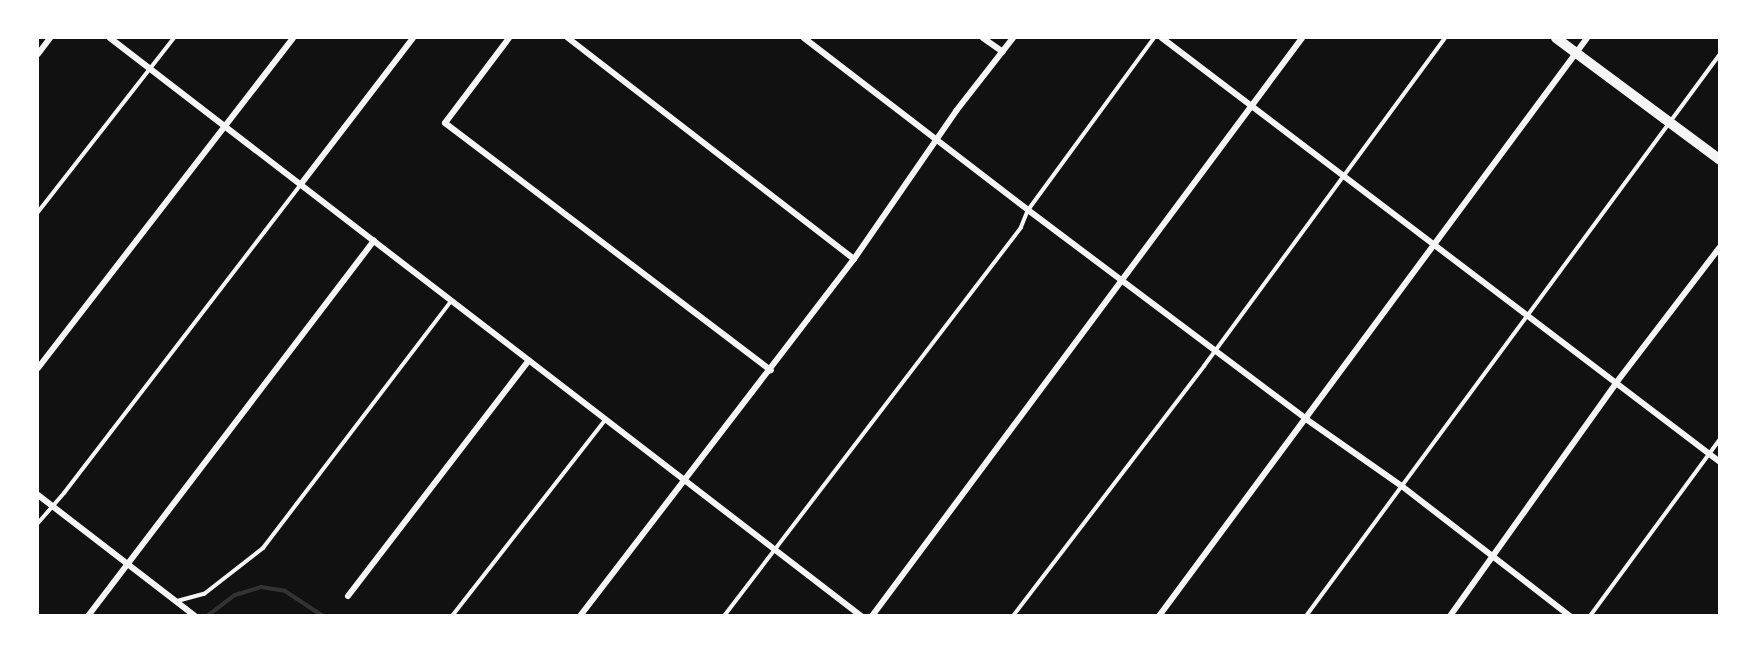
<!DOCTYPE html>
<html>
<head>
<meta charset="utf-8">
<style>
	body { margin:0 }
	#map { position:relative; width:1757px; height:653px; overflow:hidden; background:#111; font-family:Overpass,sans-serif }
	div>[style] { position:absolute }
	.stream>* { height:4px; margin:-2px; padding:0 2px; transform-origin:2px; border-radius:2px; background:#333 }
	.service>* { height:4px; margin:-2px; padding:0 2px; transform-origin:2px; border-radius:2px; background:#f5f5f5 }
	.minor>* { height:6px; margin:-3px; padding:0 3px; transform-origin:3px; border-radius:3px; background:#f5f5f5 }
	.secondary>* { height:10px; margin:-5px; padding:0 5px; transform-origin:5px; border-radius:5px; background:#f5f5f5 }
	span { translate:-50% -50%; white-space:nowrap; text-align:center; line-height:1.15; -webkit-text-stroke:4.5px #fff; paint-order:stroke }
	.frame { position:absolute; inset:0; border:39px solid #fff; pointer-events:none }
</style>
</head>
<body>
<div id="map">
	<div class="stream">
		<i style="left:207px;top:616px;width:35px;rotate:-37deg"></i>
		<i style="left:235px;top:595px;width:27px;rotate:-17deg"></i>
		<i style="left:261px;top:587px;width:24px;rotate:9deg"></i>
		<i style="left:285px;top:591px;width:45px;rotate:33.3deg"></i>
	</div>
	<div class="service">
		<i style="left:38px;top:212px;width:221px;rotate:-52deg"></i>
		<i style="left:38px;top:523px;width:40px;rotate:-49deg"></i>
		<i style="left:64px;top:493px;width:388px;rotate:-52.5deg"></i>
		<i style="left:177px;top:601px;width:28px;rotate:-15deg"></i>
		<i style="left:204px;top:594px;width:75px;rotate:-37.9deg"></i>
		<i style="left:263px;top:548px;width:310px;rotate:-52.7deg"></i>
		<i style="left:452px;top:616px;width:250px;rotate:-52deg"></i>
		<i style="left:724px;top:616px;width:489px;rotate:-52.6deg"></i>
		<i style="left:1021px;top:227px;width:18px;rotate:-68deg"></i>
		<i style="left:1028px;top:210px;width:213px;rotate:-53.8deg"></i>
		<i style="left:1013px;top:616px;width:315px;rotate:-52.6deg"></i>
		<i style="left:1204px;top:366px;width:407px;rotate:-53.7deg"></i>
		<i style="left:1306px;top:616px;width:698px;rotate:-53.62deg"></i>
		<i style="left:1590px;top:616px;width:220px;rotate:-53.7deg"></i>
	</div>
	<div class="minor">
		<i style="left:110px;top:38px;width:948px;rotate:37.58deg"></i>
		<i style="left:509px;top:38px;width:106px;rotate:127deg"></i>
		<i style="left:445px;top:123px;width:409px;rotate:37.2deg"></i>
		<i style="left:568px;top:38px;width:361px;rotate:37.7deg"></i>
		<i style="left:804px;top:38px;width:282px;rotate:37.5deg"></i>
		<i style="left:1028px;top:210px;width:348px;rotate:36.9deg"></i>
		<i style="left:1306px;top:419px;width:118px;rotate:35deg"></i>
		<i style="left:1403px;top:487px;width:211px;rotate:37.7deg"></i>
		<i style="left:983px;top:38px;width:24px;rotate:35deg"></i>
		<i style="left:1162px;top:38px;width:701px;rotate:37.23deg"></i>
		<i style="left:38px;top:54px;width:20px;rotate:-53deg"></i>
		<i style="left:301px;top:184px;width:184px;rotate:-52.5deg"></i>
		<i style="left:38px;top:368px;width:417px;rotate:-52.3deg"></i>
		<i style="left:38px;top:495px;width:198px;rotate:37.6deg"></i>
		<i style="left:348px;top:596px;width:297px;rotate:-52.5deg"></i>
		<i style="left:88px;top:616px;width:472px;rotate:-52.7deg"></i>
		<i style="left:580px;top:616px;width:450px;rotate:-52.5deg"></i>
		<i style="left:854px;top:259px;width:180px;rotate:-55.4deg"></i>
		<i style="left:956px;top:111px;width:93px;rotate:-52deg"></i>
		<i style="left:872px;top:616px;width:720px;rotate:-53.35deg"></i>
		<i style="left:1159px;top:616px;width:719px;rotate:-53.48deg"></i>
		<i style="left:1450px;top:616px;width:286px;rotate:-54.5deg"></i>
		<i style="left:1616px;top:383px;width:171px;rotate:-52.6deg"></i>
	</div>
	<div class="secondary">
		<i style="left:1556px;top:38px;width:204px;rotate:36.6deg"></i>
	</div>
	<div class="frame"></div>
</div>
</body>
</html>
